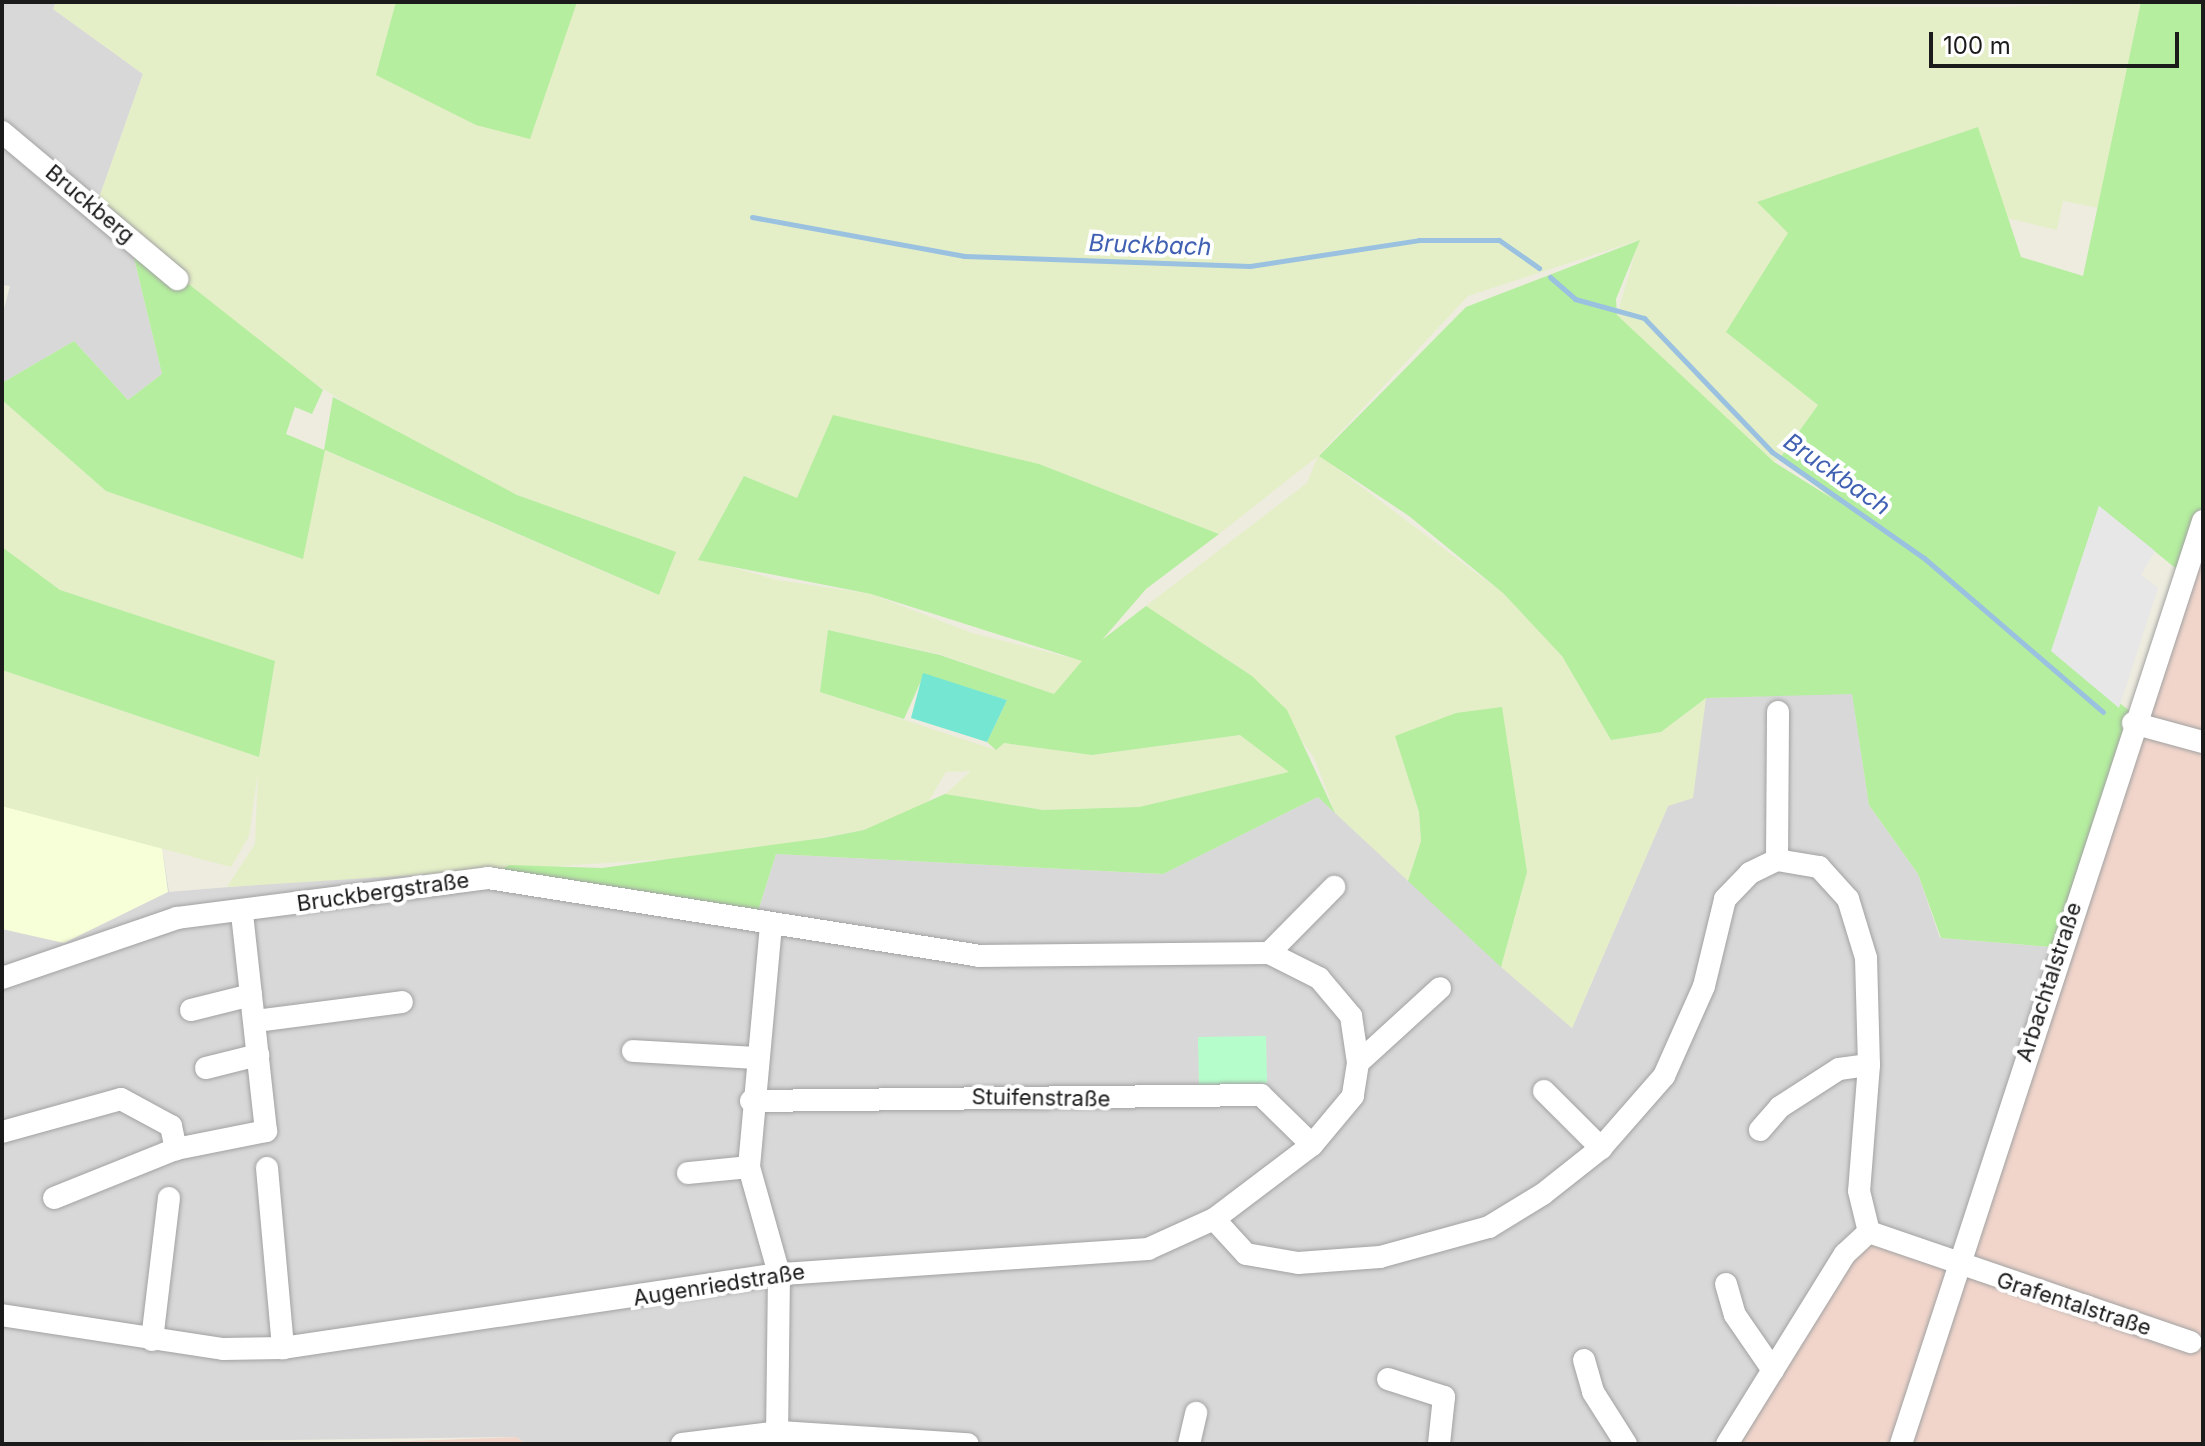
<!DOCTYPE html>
<html>
<head>
<meta charset="utf-8">
<style>
	body { margin:0 }
	#map { position:relative; width:2205px; height:1446px; overflow:hidden; background:#eeecdf; font-family:Inter,sans-serif }
	div>[style] { position:absolute }
	.residential>* { inset:0; background:#d9d8d8 }
	.commercial>* { inset:0; background:#f1d5cb }
	.education>* { inset:0; background:#f6ffd7 }
	.farmland>* { inset:0; background:#e4efc7 }
	.grass>* { inset:0; background:#b4ee9e }
	.park>* { inset:0; background:#b5fecb }
	.pitch>* { inset:0; background:#74e6d2 }
	.parking>* { inset:0; background:#e7e7e7 }
	.stream>* { height:5px; margin:-2.5px; padding:0 2.5px; transform-origin:2.5px; border-radius:2.5px; background:#9ac1e0 }
	.roads { filter:drop-shadow(0 0 2px #a2a2a2) drop-shadow(0 0 2px #a2a2a2) }
	.minor>* { height:22px; margin:-11px; padding:0 11px; transform-origin:11px; border-radius:11px; background:#fff }
	span { translate:-50% -50%; white-space:nowrap; text-align:center; line-height:1.15; -webkit-text-stroke:8px #fff; paint-order:stroke }
	.street-label { font-size:22px; color:#1b1b1b }
	.water-label { font-size:24px; color:#4060b2; font-style:italic }
	.frame { position:absolute; inset:0; border:4px solid #1b1b1b; pointer-events:none }
	.scale { position:absolute; left:1929px; top:32px; width:250px; height:36px; box-sizing:border-box; border:4px solid #1b1b1b; border-top:0; padding-left:10px; font-size:24px; line-height:28px; white-space:nowrap; color:#1b1b1b; -webkit-text-stroke:6px #fff; paint-order:stroke }
</style>
</head>
<body>
<div id="map">
	<div class="residential">
		<i style="clip-path:polygon(2px 2px,56px 2px,53px 9px,143px 74px,98px 201px,129px 237px,162px 374px,128px 400px,74px 341px,2px 383px,2px 316px,10px 286px,2px 285px)"></i>
		<i style="clip-path:polygon(1852px 693px,1869px 805px,1918px 874px,1940px 938px,2052px 947px,1954px 1272px,1855px 1233px,1716px 1444px,527px 1444px,516px 1437px,2px 1444px,2px 806px,162px 847px,169px 892px,468px 867px,758px 911px,776px 854px,1163px 874px,1318px 797px,1572px 1028px,1668px 806px,1706px 698px)"></i>
	</div>
	<div class="commercial">
		<i style="clip-path:polygon(2203px 530px,2203px 1444px,1716px 1444px,1855px 1233px,1954px 1271px,2052px 947px)"></i>
		<i style="clip-path:polygon(516px 1437px,527px 1444px,332px 1444px)"></i>
	</div>
	<div class="education">
		<i style="clip-path:polygon(2px 806px,162px 847px,168px 892px,64px 943px,2px 929px)"></i>
	</div>
	<div class="farmland">
		<i style="clip-path:polygon(56px 2px,2005px 7px,2141px 2px,2099px 208px,2063px 201px,2057px 230px,2007px 218px,1978px 127px,1758px 202px,1789px 233px,1726px 332px,1818px 405px,1780px 458px,1774px 462px,1617px 315px,1639px 240px,1468px 296px,1319px 455px,1503px 593px,1562px 656px,1611px 740px,1661px 732px,1706px 698px,1693px 798px,1668px 806px,1572px 1028px,1501px 967px,1527px 872px,1395px 736px,1419px 812px,1421px 841px,1408px 881px,1335px 813px,1314px 757px,1252px 676px,1146px 606px,1307px 483px,1318px 456px,1219px 534px,1039px 464px,797px 498px,744px 476px,699px 558px,777px 580px,871px 594px,972px 633px,1083px 661px,1054px 694px,939px 654px,828px 630px,820px 692px,996px 750px,1003px 743px,1093px 755px,1240px 735px,1290px 772px,1139px 807px,1043px 810px,945px 794px,971px 771px,946px 772px,927px 804px,907px 815px,864px 830px,716px 856px,227px 887px,255px 844px,258px 771px,249px 836px,231px 867px,2px 806px,2px 670px,259px 757px,275px 662px,60px 590px,2px 547px,2px 400px,106px 491px,303px 559px,324px 450px,658px 595px,675px 552px,517px 495px,409px 444px,283px 363px,177px 279px,98px 201px,143px 74px,53px 9px)"></i>
	</div>
	<div class="grass">
		<i style="clip-path:polygon(396px 2px,577px 2px,530px 139px,476px 125px,376px 75px)"></i>
		<i style="clip-path:polygon(2141px 2px,2203px 2px,2203px 521px,2184px 575px,2099px 506px,2052px 651px,2135px 715px,2052px 947px,1941px 938px,1918px 874px,1869px 805px,1852px 694px,1706px 698px,1661px 732px,1611px 740px,1562px 656px,1503px 593px,1409px 516px,1319px 456px,1466px 307px,1640px 240px,1616px 299px,1617px 315px,1774px 462px,1833px 499px,1780px 458px,1818px 405px,1726px 332px,1788px 233px,1757px 202px,1978px 127px,2021px 257px,2083px 276px)"></i>
		<i style="clip-path:polygon(129px 237px,323px 390px,312px 414px,295px 407px,286px 434px,324px 450px,333px 397px,517px 495px,676px 552px,659px 595px,325px 450px,303px 559px,106px 491px,2px 400px,2px 383px,74px 341px,128px 400px,162px 374px)"></i>
		<i style="clip-path:polygon(833px 415px,1039px 464px,1219px 534px,1146px 589px,1102px 640px,1146px 606px,1252px 676px,1287px 710px,1335px 813px,1318px 797px,1163px 874px,776px 854px,758px 911px,499px 871px,509px 865px,602px 868px,823px 838px,864px 830px,945px 794px,1043px 810px,1139px 807px,1289px 772px,1240px 735px,1092px 755px,1004px 743px,996px 750px,987px 742px,1007px 700px,924px 674px,904px 719px,820px 692px,828px 630px,940px 655px,1054px 694px,1082px 661px,871px 594px,698px 560px,744px 476px,797px 498px)"></i>
		<i style="clip-path:polygon(2px 547px,60px 590px,275px 661px,259px 757px,2px 670px)"></i>
		<i style="clip-path:polygon(1502px 707px,1527px 872px,1501px 967px,1408px 881px,1421px 841px,1419px 812px,1395px 736px,1456px 713px)"></i>
	</div>
	<div class="park">
		<i style="clip-path:polygon(1266px 1036px,1267px 1083px,1199px 1085px,1198px 1037px)"></i>
	</div>
	<div class="pitch">
		<i style="clip-path:polygon(923px 673px,1007px 700px,987px 742px,911px 718px)"></i>
	</div>
	<div class="parking">
		<i style="clip-path:polygon(2099px 506px,2155px 551px,2141px 575px,2158px 588px,2119px 708px,2051px 651px)"></i>
	</div>
	<div class="stream">
		<i style="left:752px;top:217px;width:216px;rotate:10.4deg"></i>
		<i style="left:964px;top:256px;width:286px;rotate:2deg"></i>
		<i style="left:1250px;top:266px;width:171px;rotate:-8.7deg"></i>
		<i style="left:1419px;top:240px;width:80px"></i>
		<i style="left:1499px;top:240px;width:49px;rotate:35deg"></i>
		<i style="left:1550px;top:277px;width:33px;rotate:41deg"></i>
		<i style="left:1575px;top:299px;width:72px;rotate:15.4deg"></i>
		<i style="left:1644px;top:318px;width:185px;rotate:46.3deg"></i>
		<i style="left:1772px;top:452px;width:185px;rotate:34.9deg"></i>
		<i style="left:1924px;top:558px;width:236px;rotate:40.7deg"></i>
	</div>
	<div class="roads">
		<div class="minor">
			<i style="left:2px;top:132px;width:229px;rotate:40deg"></i>
			<i style="left:2133px;top:723px;width:73px;rotate:15.2deg"></i>
			<i style="left:1777px;top:860px;width:148px;rotate:-89.6deg"></i>
			<i style="left:771px;top:925px;width:243px;rotate:95.2deg"></i>
			<i style="left:749px;top:1167px;width:111px;rotate:74.3deg"></i>
			<i style="left:779px;top:1274px;width:170px;rotate:90.7deg"></i>
			<i style="left:1269px;top:953px;width:93px;rotate:-45.4deg"></i>
			<i style="left:2px;top:978px;width:185px;rotate:-18.9deg"></i>
			<i style="left:177px;top:918px;width:314px;rotate:-7.3deg"></i>
			<i style="left:488px;top:878px;width:496px;rotate:9deg"></i>
			<i style="left:978px;top:956px;width:291px;rotate:-0.6deg"></i>
			<i style="left:1269px;top:953px;width:56px;rotate:26.6deg"></i>
			<i style="left:1319px;top:978px;width:50px;rotate:49.9deg"></i>
			<i style="left:1351px;top:1016px;width:48px;rotate:81.5deg"></i>
			<i style="left:1358px;top:1063px;width:33px;rotate:99deg"></i>
			<i style="left:1353px;top:1096px;width:64px;rotate:129.9deg"></i>
			<i style="left:1312px;top:1145px;width:123px;rotate:142.9deg"></i>
			<i style="left:1214px;top:1219px;width:72px;rotate:155.6deg"></i>
			<i style="left:1148px;top:1249px;width:370px;rotate:176.1deg"></i>
			<i style="left:779px;top:1274px;width:501px;rotate:171.51deg"></i>
			<i style="left:283px;top:1348px;width:60px;rotate:179deg"></i>
			<i style="left:223px;top:1349px;width:224px;rotate:-171.3deg"></i>
			<i style="left:191px;top:1010px;width:62px;rotate:-14deg"></i>
			<i style="left:256px;top:1021px;width:147px;rotate:-7.4deg"></i>
			<i style="left:633px;top:1051px;width:121px;rotate:3.3deg"></i>
			<i style="left:1358px;top:1063px;width:111px;rotate:-42.4deg"></i>
			<i style="left:206px;top:1068px;width:54px;rotate:-14deg"></i>
			<i style="left:1544px;top:1091px;width:81px;rotate:45deg"></i>
			<i style="left:751px;top:1101px;width:510px;rotate:-0.67deg"></i>
			<i style="left:1261px;top:1095px;width:71px;rotate:44.4deg"></i>
			<i style="left:1760px;top:1130px;width:30px;rotate:-49deg"></i>
			<i style="left:1780px;top:1107px;width:70px;rotate:-32.8deg"></i>
			<i style="left:1839px;top:1069px;width:30px;rotate:-8deg"></i>
			<i style="left:2px;top:1132px;width:123px;rotate:-15.5deg"></i>
			<i style="left:121px;top:1099px;width:57px;rotate:28.4deg"></i>
			<i style="left:171px;top:1126px;width:24px;rotate:78deg"></i>
			<i style="left:176px;top:1149px;width:92px;rotate:-11.3deg"></i>
			<i style="left:266px;top:1131px;width:219px;rotate:-96.3deg"></i>
			<i style="left:267px;top:1168px;width:181px;rotate:84.9deg"></i>
			<i style="left:688px;top:1173px;width:61px;rotate:-5.6deg"></i>
			<i style="left:54px;top:1198px;width:131px;rotate:-21.9deg"></i>
			<i style="left:1214px;top:1219px;width:47px;rotate:47.6deg"></i>
			<i style="left:1246px;top:1254px;width:53px;rotate:9.8deg"></i>
			<i style="left:1298px;top:1263px;width:82px;rotate:-4.2deg"></i>
			<i style="left:1380px;top:1257px;width:113px;rotate:-15.4deg"></i>
			<i style="left:1489px;top:1227px;width:63px;rotate:-31.4deg"></i>
			<i style="left:1543px;top:1194px;width:74px;rotate:-38.4deg"></i>
			<i style="left:1601px;top:1148px;width:96px;rotate:-48.8deg"></i>
			<i style="left:1664px;top:1076px;width:98px;rotate:-66deg"></i>
			<i style="left:1704px;top:986px;width:89px;rotate:-76.4deg"></i>
			<i style="left:1725px;top:899px;width:36px;rotate:-46deg"></i>
			<i style="left:1750px;top:873px;width:30px;rotate:-26deg"></i>
			<i style="left:1777px;top:860px;width:43px;rotate:9.5deg"></i>
			<i style="left:1819px;top:867px;width:43px;rotate:47.8deg"></i>
			<i style="left:1848px;top:899px;width:62px;rotate:73deg"></i>
			<i style="left:1866px;top:958px;width:107px;rotate:88.4deg"></i>
			<i style="left:1869px;top:1065px;width:126px;rotate:94.5deg"></i>
			<i style="left:1859px;top:1191px;width:42px;rotate:76.3deg"></i>
			<i style="left:1726px;top:1284px;width:32px;rotate:74deg"></i>
			<i style="left:1735px;top:1315px;width:67px;rotate:55.4deg"></i>
			<i style="left:152px;top:1340px;width:143px;rotate:-83.2deg"></i>
			<i style="left:1584px;top:1360px;width:33px;rotate:74deg"></i>
			<i style="left:1593px;top:1392px;width:62px;rotate:57.6deg"></i>
			<i style="left:1388px;top:1379px;width:59px;rotate:17.8deg"></i>
			<i style="left:1444px;top:1397px;width:47px;rotate:96.1deg"></i>
			<i style="left:682px;top:1444px;width:99px;rotate:-7deg"></i>
			<i style="left:780px;top:1432px;width:188px;rotate:3.7deg"></i>
			<i style="left:1189px;top:1444px;width:32px;rotate:-77deg"></i>
			<i style="left:1727px;top:1444px;width:224px;rotate:-58.2deg"></i>
			<i style="left:1845px;top:1254px;width:33px;rotate:-43deg"></i>
			<i style="left:1869px;top:1232px;width:340px;rotate:18.9deg"></i>
			<i style="left:1901px;top:1444px;width:971px;rotate:-71.88deg"></i>
		</div>
	</div>
	<div class="street-label">
		<span style="left:90px;top:204px;rotate:40deg">Bruckberg</span>
		<span style="left:383px;top:892px;rotate:-8deg">Bruckbergstraße</span>
		<span style="left:2049px;top:982px;rotate:-72deg">Arbachtalstraße</span>
		<span style="left:1041px;top:1098px;rotate:1deg">Stuifenstraße</span>
		<span style="left:719px;top:1285px;rotate:-9deg">Augenriedstraße</span>
		<span style="left:2074px;top:1304px;rotate:18deg">Grafentalstraße</span>
	</div>
	<div class="water-label">
		<span style="left:1150px;top:245px;rotate:2deg">Bruckbach</span>
		<span style="left:1837px;top:474px;rotate:35deg">Bruckbach</span>
	</div>
	<div class="frame"></div>
	<div class="scale">100 m</div>
</div>
</body>
</html>
